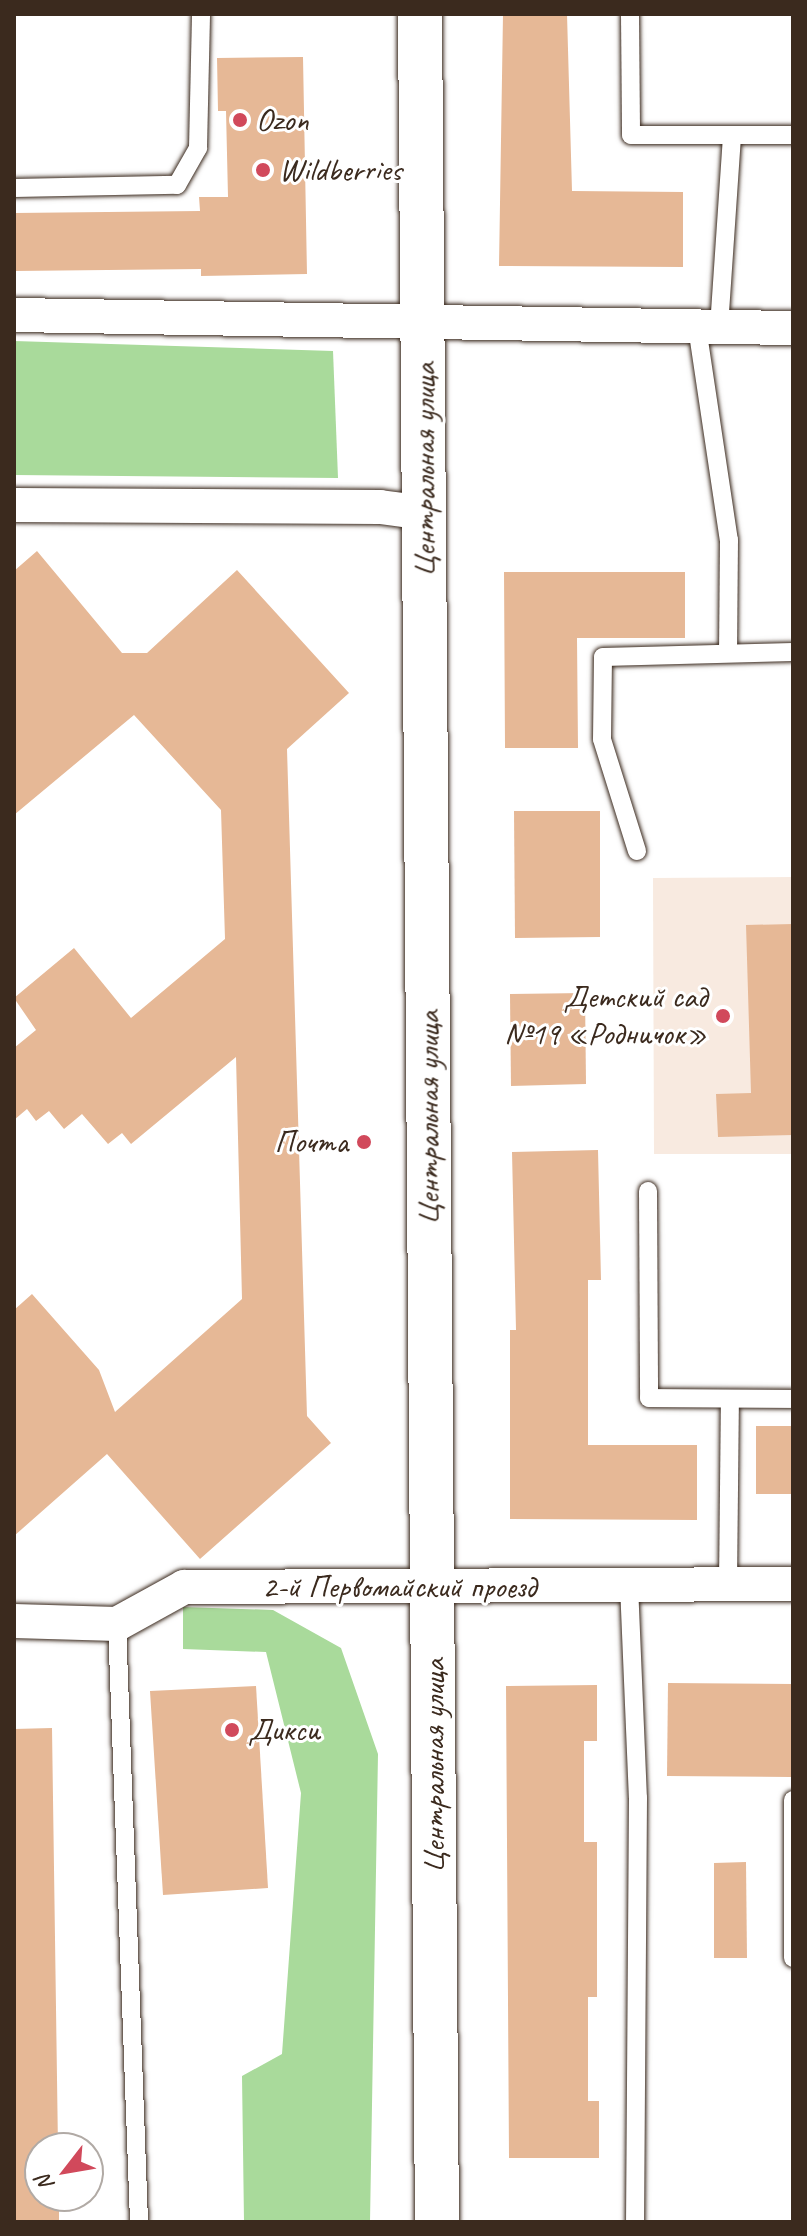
<!DOCTYPE html>
<html>
<head>
<meta charset="utf-8">
<style>
	body { margin:0 }
	#map { position:relative; width:807px; height:2236px; overflow:hidden; background:#fff; font-family:Caveat,sans-serif }
	div>[style] { position:absolute }
	.built>* { inset:0; background:#f8eae0 }
	.green>* { inset:0; background:#a9da9b }
	.building>* { inset:0; background:#e6b896 }
	.roads { filter:drop-shadow(0 0 2px #3b2a1e) drop-shadow(0 0 2px #3b2a1e) }
	.service>* { height:18px; margin:-9px; padding:0 9px; transform-origin:9px; border-radius:9px; background:#fff }
	.minor>* { height:34px; margin:-17px; padding:0 17px; transform-origin:17px; border-radius:17px; background:#fff }
	.secondary>* { height:44px; margin:-22px; padding:0 22px; transform-origin:22px; border-radius:22px; background:#fff }
	.dots>* { width:22px; height:22px; translate:-50% -50%; box-sizing:border-box; border:4px solid #fff; border-radius:50% }
	span { translate:-50% -50%; white-space:nowrap; text-align:center; line-height:1.15; -webkit-text-stroke:6px #fff; paint-order:stroke }
	.poi-label { font-size:32px; color:#3b2a1e }
	.left { translate:0 -50%; text-align:left }
	.right { translate:-100% -50%; text-align:right }
	.street-label { font-size:32px; color:#3b2a1e }
	.frame { position:absolute; inset:0; border:16px solid #3b2a1e; pointer-events:none }
	.north { position:absolute; left:24px; top:2132px; width:80px; height:80px; box-sizing:border-box; background:#fff; border:2px solid #b1aaa5; border-radius:50%; rotate:239deg; font-size:22px; font-weight:700; line-height:32px; text-align:center; color:#3b2a1e }
	.north::after { content:''; display:block; margin:auto; width:28px; height:36px; background:#d1495b; clip-path:polygon(50% 0,100% 100%,50% 72%,0 100%) }
</style>
</head>
<body>
<div id="map">
	<div class="built">
		<i style="clip-path:polygon(793px 877px,793px 1154px,654px 1154px,653px 878px)"></i>
	</div>
	<div class="green">
		<i style="clip-path:polygon(14px 341px,333px 351px,338px 478px,14px 475px)"></i>
		<i style="clip-path:polygon(183px 1607px,273px 1610px,341px 1648px,378px 1754px,370px 2222px,244px 2222px,242px 2076px,282px 2054px,301px 1793px,266px 1652px,183px 1649px)"></i>
	</div>
	<div class="building">
		<i style="clip-path:polygon(503px 14px,567px 14px,572px 191px,683px 192px,683px 267px,499px 266px)"></i>
		<i style="clip-path:polygon(303px 57px,307px 274px,201px 276px,201px 269px,14px 271px,14px 213px,200px 211px,199px 197px,228px 197px,226px 111px,218px 111px,217px 58px)"></i>
		<i style="clip-path:polygon(37px 551px,122px 653px,147px 653px,237px 570px,349px 693px,287px 749px,307px 1416px,331px 1443px,200px 1559px,107px 1454px,14px 1536px,14px 1310px,32px 1294px,99px 1370px,115px 1412px,242px 1299px,236px 1057px,131px 1144px,122px 1133px,108px 1144px,82px 1114px,64px 1129px,49px 1111px,36px 1121px,27px 1109px,14px 1120px,14px 1048px,36px 1030px,14px 998px,74px 948px,131px 1018px,225px 939px,221px 810px,134px 715px,14px 815px,14px 571px)"></i>
		<i style="clip-path:polygon(504px 572px,685px 572px,685px 638px,577px 638px,578px 748px,505px 748px)"></i>
		<i style="clip-path:polygon(514px 811px,600px 811px,600px 937px,515px 938px)"></i>
		<i style="clip-path:polygon(793px 924px,793px 1135px,718px 1137px,716px 1094px,751px 1093px,746px 925px)"></i>
		<i style="clip-path:polygon(585px 993px,586px 1084px,511px 1086px,510px 994px)"></i>
		<i style="clip-path:polygon(598px 1150px,601px 1280px,588px 1280px,588px 1445px,697px 1445px,697px 1520px,510px 1519px,510px 1330px,516px 1330px,512px 1152px)"></i>
		<i style="clip-path:polygon(756px 1426px,793px 1426px,793px 1494px,756px 1494px)"></i>
		<i style="clip-path:polygon(668px 1683px,793px 1684px,791px 1777px,667px 1776px)"></i>
		<i style="clip-path:polygon(597px 1685px,597px 1741px,584px 1741px,584px 1842px,597px 1842px,597px 1997px,588px 1997px,588px 2101px,599px 2101px,599px 2158px,509px 2158px,506px 1686px)"></i>
		<i style="clip-path:polygon(256px 1686px,268px 1888px,163px 1895px,150px 1691px)"></i>
		<i style="clip-path:polygon(52px 1728px,58px 2148px,40px 2148px,40px 2196px,59px 2196px,59px 2222px,14px 2222px,14px 1729px)"></i>
		<i style="clip-path:polygon(746px 1862px,747px 1958px,714px 1958px,714px 1863px)"></i>
	</div>
	<div class="roads">
		<div class="service">
			<i style="left:630px;top:14px;width:121px;rotate:89.5deg"></i>
			<i style="left:631px;top:135px;width:162px"></i>
			<i style="left:14px;top:188px;width:163px;rotate:-1.1deg"></i>
			<i style="left:177px;top:185px;width:43px;rotate:-60.4deg"></i>
			<i style="left:198px;top:148px;width:134px;rotate:-88.7deg"></i>
			<i style="left:697px;top:327px;width:215px;rotate:81.5deg"></i>
			<i style="left:729px;top:540px;width:113px;rotate:90.5deg"></i>
			<i style="left:719px;top:327px;width:192px;rotate:-86.1deg"></i>
			<i style="left:637px;top:851px;width:117px;rotate:-107.4deg"></i>
			<i style="left:602px;top:739px;width:82px;rotate:-89.3deg"></i>
			<i style="left:603px;top:657px;width:190px;rotate:-1.5deg"></i>
			<i style="left:648px;top:1191px;width:207px;rotate:89.7deg"></i>
			<i style="left:649px;top:1398px;width:144px;rotate:0.4deg"></i>
			<i style="left:728px;top:1584px;width:185px;rotate:-89.4deg"></i>
			<i style="left:629px;top:1585px;width:213px;rotate:87.6deg"></i>
			<i style="left:638px;top:1798px;width:424px;rotate:90.4deg"></i>
			<i style="left:117px;top:1624px;width:598px;rotate:87.89deg"></i>
			<i style="left:793px;top:1800px;width:158px;rotate:90deg"></i>
		</div>
		<div class="minor">
			<i style="left:14px;top:315px;width:779px;rotate:0.96deg"></i>
			<i style="left:14px;top:505px;width:366px;rotate:0.3deg"></i>
			<i style="left:380px;top:507px;width:45px;rotate:7.6deg"></i>
			<i style="left:14px;top:1621px;width:103px;rotate:1.7deg"></i>
			<i style="left:117px;top:1624px;width:77px;rotate:-28.9deg"></i>
			<i style="left:184px;top:1587px;width:609px;rotate:-0.28deg"></i>
		</div>
		<div class="secondary">
			<i style="left:420px;top:14px;width:2208px;rotate:89.56deg"></i>
		</div>
	</div>
	<div class="dots">
		<i style="left:240px;top:120px;background:#d1495b"></i>
		<i style="left:263px;top:170px;background:#d1495b"></i>
		<i style="left:723px;top:1016px;background:#d1495b"></i>
		<i style="left:364px;top:1142px;background:#d1495b"></i>
		<i style="left:232px;top:1730px;background:#d1495b"></i>
	</div>
	<div class="poi-label">
		<span class="left" style="left:256px;top:120px">Ozon</span>
		<span class="left" style="left:279px;top:170px">Wildberries</span>
		<span class="right" style="left:707px;top:1016px">Детский сад<br>№19 «Родничок»</span>
		<span class="right" style="left:348px;top:1142px">Почта</span>
		<span class="left" style="left:248px;top:1730px">Дикси</span>
	</div>
	<div class="street-label">
		<span style="left:425px;top:470px;rotate:-90deg">Центральная улица</span>
		<span style="left:429px;top:1118px;rotate:-90deg">Центральная улица</span>
		<span style="left:399px;top:1587px">2-й Первомайский проезд</span>
		<span style="left:434px;top:1766px;rotate:-90deg">Центральная улица</span>
	</div>
	<div class="frame"></div>
	<div class="north">N</div>
</div>
</body>
</html>
